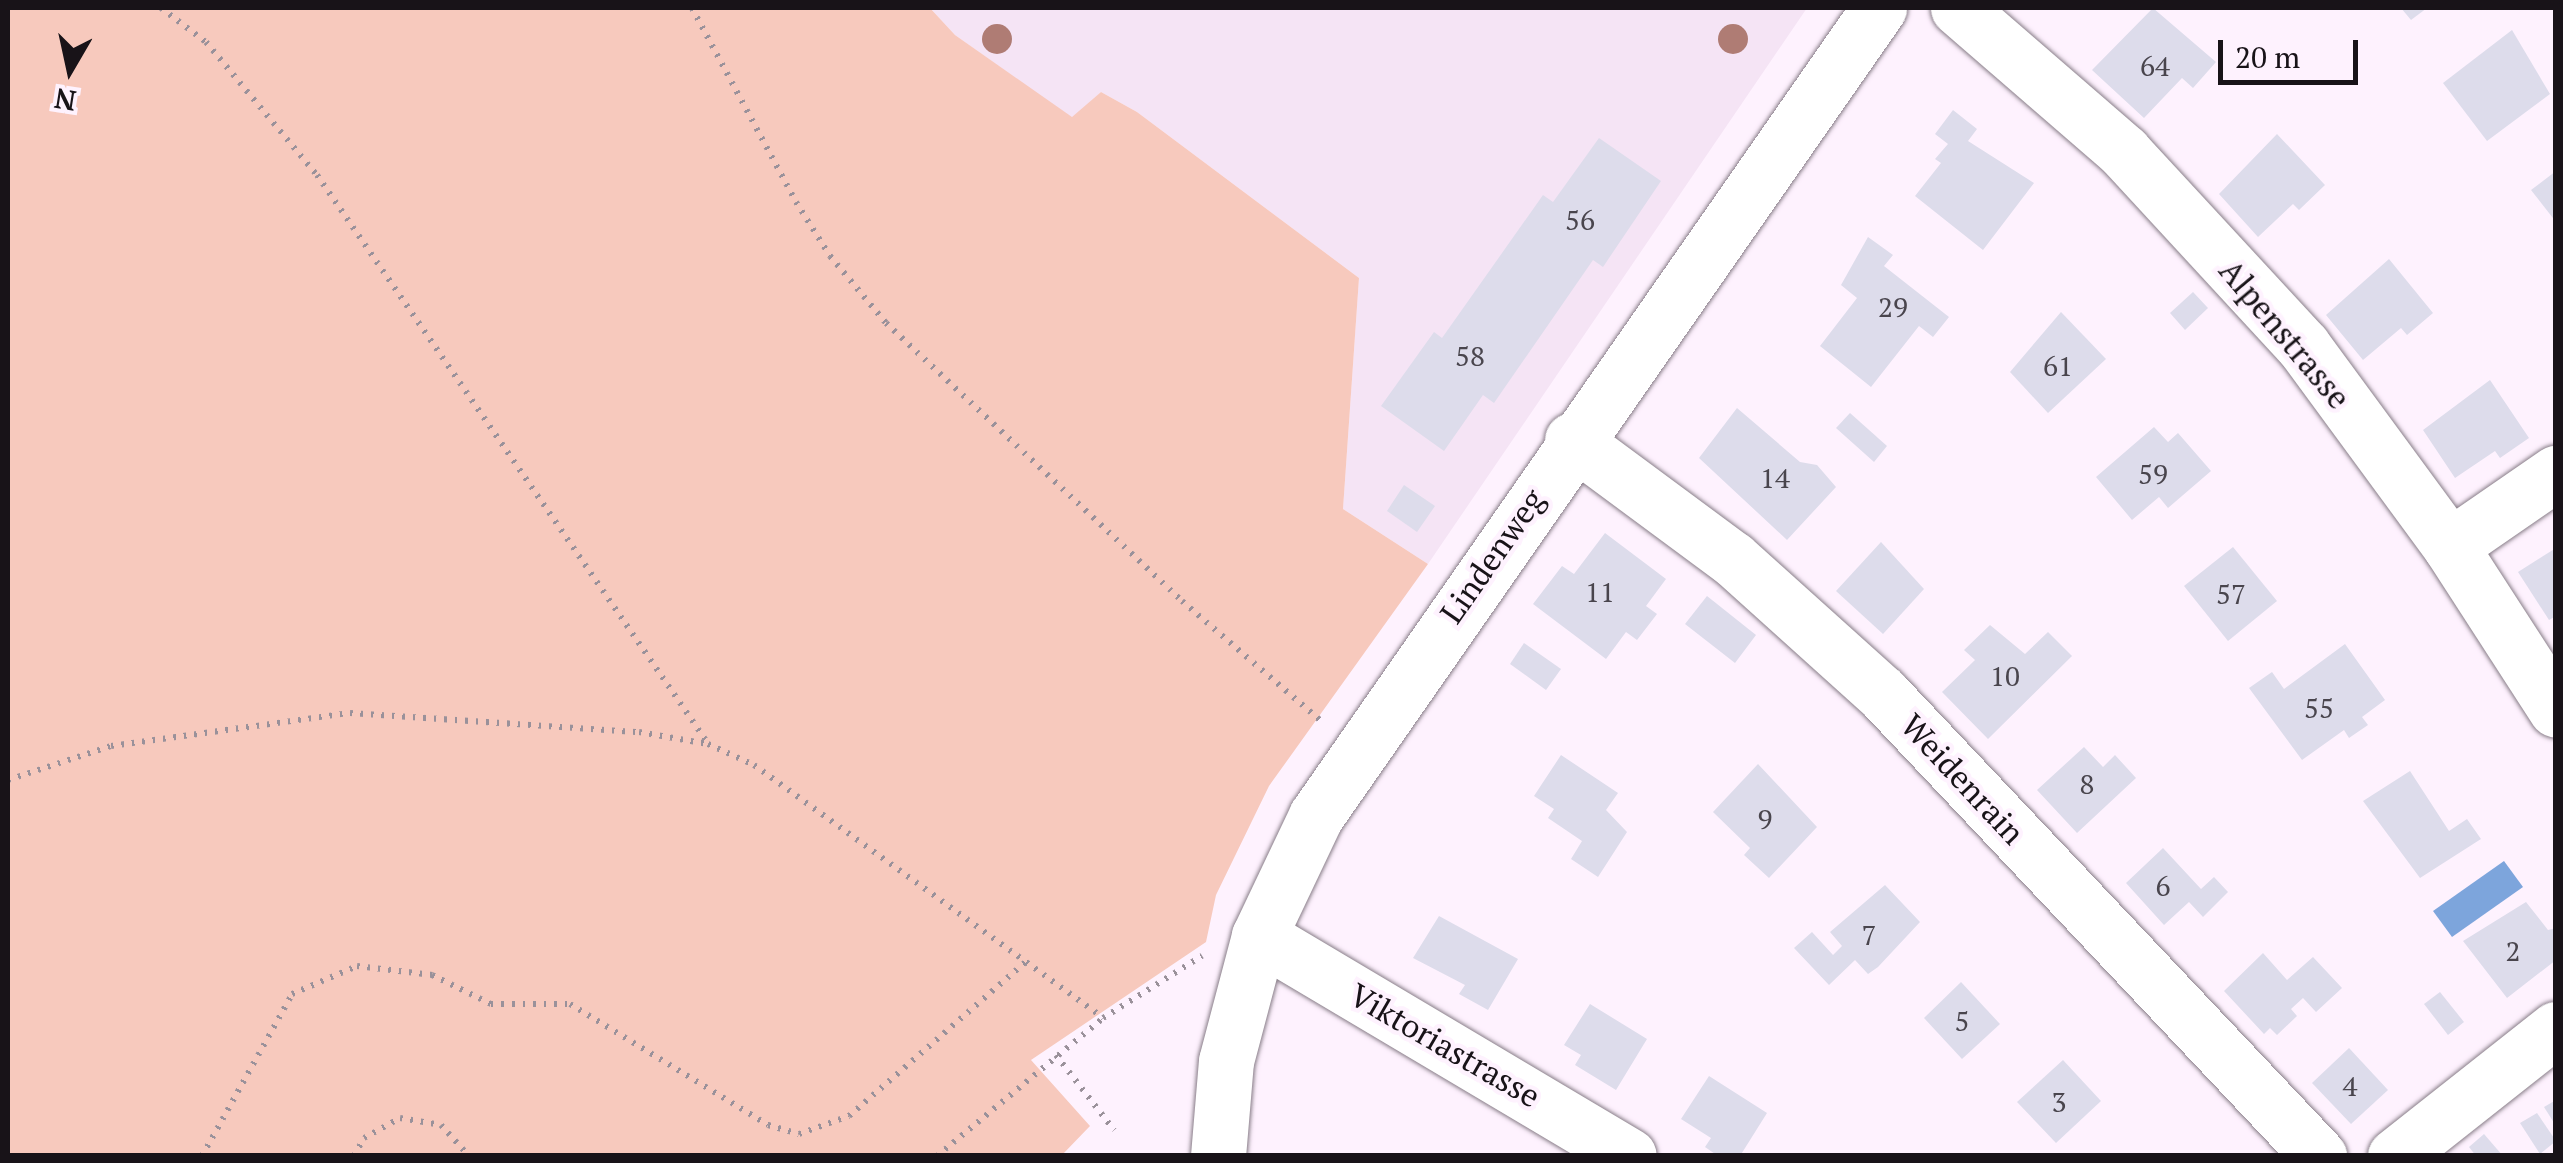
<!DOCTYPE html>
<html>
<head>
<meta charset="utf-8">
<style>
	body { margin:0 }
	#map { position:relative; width:2563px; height:1163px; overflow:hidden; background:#fef2fe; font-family:"PT Serif",serif }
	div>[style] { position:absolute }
	.built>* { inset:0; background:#f5e4f5 }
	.green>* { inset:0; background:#f7c9bd }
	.water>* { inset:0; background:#7da5dc }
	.building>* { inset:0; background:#dddceb }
	.path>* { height:6px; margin-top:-3px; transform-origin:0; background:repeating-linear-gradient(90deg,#9a919a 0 2.5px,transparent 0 10.5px) }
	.roads { filter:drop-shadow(0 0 2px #887d88) drop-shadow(0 0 2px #887d88) }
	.minor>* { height:55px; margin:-27.5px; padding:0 27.5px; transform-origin:27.5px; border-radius:27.5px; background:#fff }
	.trees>* { width:30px; height:30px; margin:-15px; border-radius:50%; background:#af7c74 }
	span { translate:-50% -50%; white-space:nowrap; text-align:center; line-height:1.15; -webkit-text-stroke:9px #fef2fe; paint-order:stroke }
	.number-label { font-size:28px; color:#49454d }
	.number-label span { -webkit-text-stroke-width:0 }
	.street-label { font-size:32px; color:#181318 }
	.frame { position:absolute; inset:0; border:10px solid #181318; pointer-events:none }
	.north { position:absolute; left:20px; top:20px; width:100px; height:100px; -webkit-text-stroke:8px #fef2fe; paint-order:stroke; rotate:189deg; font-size:28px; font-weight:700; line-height:40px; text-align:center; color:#181318 }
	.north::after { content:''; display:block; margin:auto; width:35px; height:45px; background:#181318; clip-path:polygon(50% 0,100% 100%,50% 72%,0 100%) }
	.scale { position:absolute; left:2218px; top:40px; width:140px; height:45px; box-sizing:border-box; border:5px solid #181318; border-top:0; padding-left:12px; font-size:30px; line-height:35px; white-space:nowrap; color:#181318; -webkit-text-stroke:8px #fef2fe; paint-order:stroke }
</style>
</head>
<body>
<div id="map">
	<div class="built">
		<i style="clip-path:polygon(930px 8px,1807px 8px,1428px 564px,1343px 509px,1359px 278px,1137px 112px,1101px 92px,1072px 118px,955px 35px)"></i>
	</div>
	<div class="green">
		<i style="clip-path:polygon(8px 8px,930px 8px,955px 35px,1072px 117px,1101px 92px,1137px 112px,1359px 278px,1343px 509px,1428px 564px,1269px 786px,1216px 895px,1206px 942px,1031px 1060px,1090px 1126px,1062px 1155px,8px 1155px)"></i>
	</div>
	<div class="water">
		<i style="clip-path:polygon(2504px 861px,2523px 887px,2452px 937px,2433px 911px)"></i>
	</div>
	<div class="building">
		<i style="clip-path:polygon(2153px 8px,2216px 62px,2193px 88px,2182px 78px,2144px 118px,2092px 70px)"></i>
		<i style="clip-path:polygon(2401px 8px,2427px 8px,2411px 20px)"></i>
		<i style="clip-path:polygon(2512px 30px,2550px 94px,2487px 141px,2443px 83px)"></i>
		<i style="clip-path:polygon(1953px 110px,1977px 129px,1968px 141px,2034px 183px,1983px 250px,1915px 196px,1941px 163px,1935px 159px,1948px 144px,1935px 134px)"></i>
		<i style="clip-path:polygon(2277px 134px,2325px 185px,2299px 210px,2293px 204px,2258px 237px,2219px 194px)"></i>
		<i style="clip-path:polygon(1599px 138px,1661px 181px,1603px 267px,1593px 260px,1494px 403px,1483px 395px,1444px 451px,1381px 406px,1434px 332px,1442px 338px,1543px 195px,1553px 202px)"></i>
		<i style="clip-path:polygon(2556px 171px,2556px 222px,2531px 190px)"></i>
		<i style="clip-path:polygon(1868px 237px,1893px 255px,1884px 266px,1949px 317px,1933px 337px,1919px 326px,1871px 387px,1820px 346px,1857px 298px,1841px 285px)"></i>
		<i style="clip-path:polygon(2389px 259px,2433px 313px,2407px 335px,2401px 328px,2363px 360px,2326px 315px)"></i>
		<i style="clip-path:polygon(2193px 292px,2208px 308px,2185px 330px,2170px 313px)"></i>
		<i style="clip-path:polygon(2061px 312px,2106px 359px,2048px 413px,2010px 372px)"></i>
		<i style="clip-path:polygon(2490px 380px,2529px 438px,2500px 458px,2495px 451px,2455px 478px,2423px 430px)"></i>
		<i style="clip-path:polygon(1737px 408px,1800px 462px,1817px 465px,1836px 487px,1787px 540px,1699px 458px)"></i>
		<i style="clip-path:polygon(1850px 413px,1887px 446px,1874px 462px,1836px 428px)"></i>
		<i style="clip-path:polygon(2154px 427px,2168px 442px,2178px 433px,2211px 471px,2168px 508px,2159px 497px,2132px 520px,2096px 477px)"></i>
		<i style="clip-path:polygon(1404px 485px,1435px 506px,1417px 532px,1387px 511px)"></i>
		<i style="clip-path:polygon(1605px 533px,1666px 579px,1646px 606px,1657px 614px,1637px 640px,1626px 632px,1606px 659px,1533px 604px,1562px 566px,1574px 574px)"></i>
		<i style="clip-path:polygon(1881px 542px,1924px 589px,1883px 634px,1836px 591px)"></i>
		<i style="clip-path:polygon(2233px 547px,2277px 601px,2228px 641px,2184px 586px)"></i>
		<i style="clip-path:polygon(2556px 548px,2556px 616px,2549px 620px,2518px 572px)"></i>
		<i style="clip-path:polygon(1707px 596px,1756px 635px,1735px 663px,1685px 624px)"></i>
		<i style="clip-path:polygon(1990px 625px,2025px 654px,2048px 632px,2072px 656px,1988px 739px,1942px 692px,1975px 660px,1964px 650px)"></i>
		<i style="clip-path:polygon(1524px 643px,1561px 669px,1546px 690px,1510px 664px)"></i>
		<i style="clip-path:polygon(2345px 644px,2385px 700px,2362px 717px,2368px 725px,2349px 738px,2344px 730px,2302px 760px,2249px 688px,2272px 672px,2284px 689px)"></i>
		<i style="clip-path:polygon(2084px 747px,2103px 767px,2115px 755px,2136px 778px,2077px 833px,2037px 790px)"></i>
		<i style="clip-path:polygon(1561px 755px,1618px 793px,1606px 810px,1627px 832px,1598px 877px,1571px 859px,1582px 841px,1548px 818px,1554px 809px,1534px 796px)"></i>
		<i style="clip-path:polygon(1758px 764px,1817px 827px,1769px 878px,1744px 855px,1750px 848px,1713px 812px)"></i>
		<i style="clip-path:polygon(2410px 771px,2449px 831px,2467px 819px,2481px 839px,2420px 878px,2363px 801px)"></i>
		<i style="clip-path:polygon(2163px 848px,2201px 889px,2214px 877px,2228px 892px,2203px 917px,2189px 902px,2164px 925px,2126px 883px)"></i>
		<i style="clip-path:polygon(1885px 885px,1920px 922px,1878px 967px,1868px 974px,1855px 960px,1829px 985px,1794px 948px,1812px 932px,1833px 955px,1842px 946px,1830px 932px)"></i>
		<i style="clip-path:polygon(2526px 902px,2548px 930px,2556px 928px,2556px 960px,2507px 998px,2463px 941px)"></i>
		<i style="clip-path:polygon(1439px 916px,1518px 959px,1488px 1010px,1459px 994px,1465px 985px,1413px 958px)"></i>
		<i style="clip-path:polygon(2263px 953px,2287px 980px,2313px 957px,2342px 988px,2316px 1012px,2303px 998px,2291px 1009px,2297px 1016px,2277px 1035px,2270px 1028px,2264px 1034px,2224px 991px)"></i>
		<i style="clip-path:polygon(1961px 982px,2000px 1024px,1962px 1059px,1924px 1018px)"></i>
		<i style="clip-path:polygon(2440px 992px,2464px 1022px,2448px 1035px,2424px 1004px)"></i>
		<i style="clip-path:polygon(1590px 1004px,1647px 1039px,1616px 1090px,1575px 1065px,1581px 1055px,1564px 1045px)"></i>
		<i style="clip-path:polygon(2349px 1048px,2388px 1090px,2351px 1124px,2312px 1083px)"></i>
		<i style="clip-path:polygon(2063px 1060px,2101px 1101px,2056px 1143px,2017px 1102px)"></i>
		<i style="clip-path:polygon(1709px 1076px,1767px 1113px,1740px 1156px,1718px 1156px,1705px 1147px,1711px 1138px,1681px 1119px)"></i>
		<i style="clip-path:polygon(2556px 1100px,2556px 1126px,2544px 1107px)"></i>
		<i style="clip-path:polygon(2537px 1113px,2556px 1141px,2540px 1154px,2520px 1123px)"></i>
		<i style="clip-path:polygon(2484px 1134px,2503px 1156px,2476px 1156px,2469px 1147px)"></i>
	</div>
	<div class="path">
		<i style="left:161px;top:8px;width:56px;rotate:37.1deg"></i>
		<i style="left:206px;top:42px;width:173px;rotate:50.2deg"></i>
		<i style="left:317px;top:175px;width:688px;rotate:55.48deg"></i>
		<i style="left:692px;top:8px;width:220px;rotate:61.8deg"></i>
		<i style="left:796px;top:202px;width:64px;rotate:57.8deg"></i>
		<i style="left:830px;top:256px;width:87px;rotate:50.1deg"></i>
		<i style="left:886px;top:323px;width:406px;rotate:43.2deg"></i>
		<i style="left:1182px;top:601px;width:185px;rotate:40.8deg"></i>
		<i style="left:8px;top:780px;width:108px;rotate:-18.3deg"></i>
		<i style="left:111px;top:746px;width:241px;rotate:-7.9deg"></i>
		<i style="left:350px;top:713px;width:290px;rotate:3.8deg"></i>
		<i style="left:639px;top:732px;width:70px;rotate:9.9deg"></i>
		<i style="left:708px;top:744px;width:51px;rotate:24.5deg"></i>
		<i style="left:754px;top:765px;width:431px;rotate:35.9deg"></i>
		<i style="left:1056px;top:1055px;width:95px;rotate:52.3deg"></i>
		<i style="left:202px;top:1156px;width:185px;rotate:-60.9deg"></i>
		<i style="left:292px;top:994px;width:71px;rotate:-23.3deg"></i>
		<i style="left:357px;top:966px;width:76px;rotate:6.8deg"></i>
		<i style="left:432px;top:975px;width:66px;rotate:26.2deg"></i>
		<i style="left:491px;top:1004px;width:79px"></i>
		<i style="left:570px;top:1004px;width:232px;rotate:31.4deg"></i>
		<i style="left:768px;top:1125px;width:32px;rotate:16deg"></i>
		<i style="left:799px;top:1134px;width:53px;rotate:-19.8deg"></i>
		<i style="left:849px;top:1116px;width:237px;rotate:-41.1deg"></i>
		<i style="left:354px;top:1156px;width:21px;rotate:-61deg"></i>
		<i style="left:364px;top:1138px;width:41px;rotate:-29.1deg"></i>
		<i style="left:400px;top:1118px;width:42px;rotate:9.7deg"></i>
		<i style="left:441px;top:1125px;width:42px;rotate:47.9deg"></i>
		<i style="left:937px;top:1156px;width:216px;rotate:-39.7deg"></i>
		<i style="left:1103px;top:1018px;width:117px;rotate:-32.1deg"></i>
	</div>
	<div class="roads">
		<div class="minor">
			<i style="left:1958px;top:8px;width:220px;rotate:40.9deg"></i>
			<i style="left:2124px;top:152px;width:264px;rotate:47.3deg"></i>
			<i style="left:2303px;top:346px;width:248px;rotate:53.7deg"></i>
			<i style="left:2450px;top:546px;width:195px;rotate:57.1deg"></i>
			<i style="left:1572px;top:440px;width:200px;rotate:36.5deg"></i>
			<i style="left:1733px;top:559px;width:200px;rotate:42deg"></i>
			<i style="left:1882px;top:693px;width:637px;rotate:46.65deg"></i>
			<i style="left:2450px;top:546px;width:129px;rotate:-34.6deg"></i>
			<i style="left:1259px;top:936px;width:430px;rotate:30.7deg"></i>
			<i style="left:1218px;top:1156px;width:95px;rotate:-85.2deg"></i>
			<i style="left:1226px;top:1061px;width:129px;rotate:-75.2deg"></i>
			<i style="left:1259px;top:936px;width:133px;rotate:-64.6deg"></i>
			<i style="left:1316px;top:816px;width:985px;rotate:-55.13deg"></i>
			<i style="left:2395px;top:1156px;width:205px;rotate:-38.3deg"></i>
		</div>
	</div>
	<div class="trees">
		<i style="left:997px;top:39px"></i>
		<i style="left:1733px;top:39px"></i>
	</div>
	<div class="number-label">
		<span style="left:2155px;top:66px">64</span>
		<span style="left:1580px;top:220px">56</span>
		<span style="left:1893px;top:307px">29</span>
		<span style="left:1470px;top:356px">58</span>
		<span style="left:2058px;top:366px">61</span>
		<span style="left:2153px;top:474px">59</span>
		<span style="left:1775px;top:478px">14</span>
		<span style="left:1600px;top:592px">11</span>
		<span style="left:2231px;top:594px">57</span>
		<span style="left:2005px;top:676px">10</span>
		<span style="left:2319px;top:708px">55</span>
		<span style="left:2087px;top:784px">8</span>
		<span style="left:1765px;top:819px">9</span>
		<span style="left:2163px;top:886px">6</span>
		<span style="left:1869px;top:935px">7</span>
		<span style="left:2513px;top:951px">2</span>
		<span style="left:1962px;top:1021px">5</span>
		<span style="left:2350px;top:1086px">4</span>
		<span style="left:2059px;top:1102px">3</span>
	</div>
	<div class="street-label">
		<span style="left:2285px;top:334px;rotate:50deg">Alpenstrasse</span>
		<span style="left:1492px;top:556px;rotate:-55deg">Lindenweg</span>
		<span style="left:1963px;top:779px;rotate:47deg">Weidenrain</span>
		<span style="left:1445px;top:1045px;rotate:30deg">Viktoriastrasse</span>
	</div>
	<div class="frame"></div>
	<div class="north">N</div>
	<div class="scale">20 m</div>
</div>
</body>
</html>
